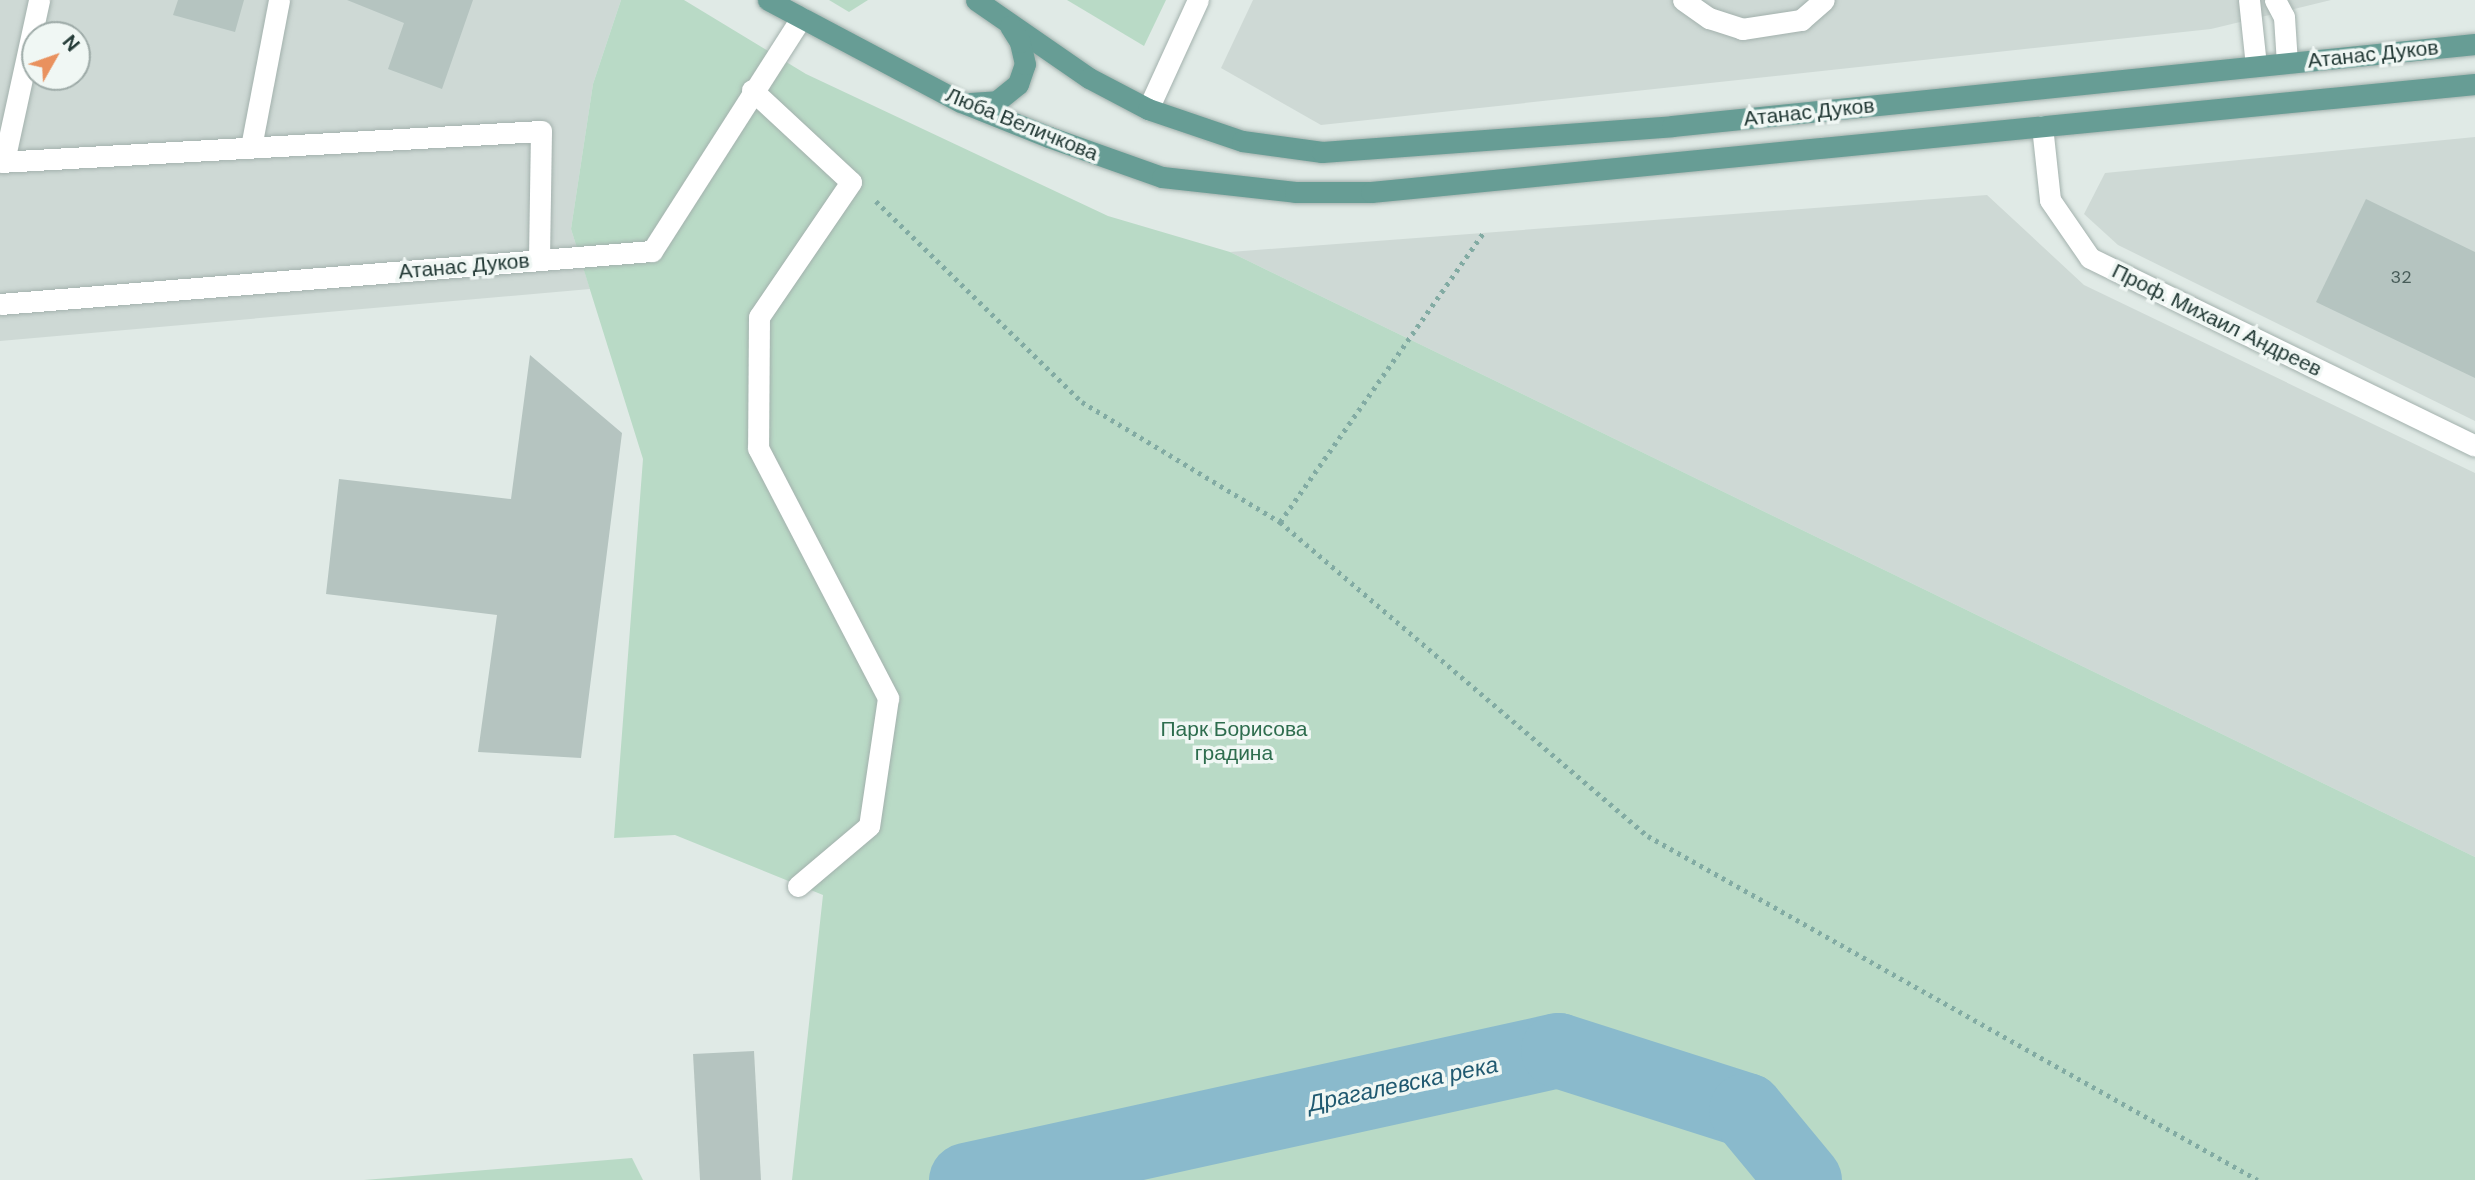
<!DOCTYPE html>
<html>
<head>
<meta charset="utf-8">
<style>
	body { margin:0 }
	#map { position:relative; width:2475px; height:1180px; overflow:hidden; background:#e0eae6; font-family:"DM Sans",sans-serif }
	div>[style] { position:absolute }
	.built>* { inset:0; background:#ced9d5 }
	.green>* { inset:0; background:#b9dac6 }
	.river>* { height:75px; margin:-37.5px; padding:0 37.5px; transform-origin:37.5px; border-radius:37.5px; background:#8abacc }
	.building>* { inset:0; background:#b5c4c0 }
	.path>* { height:4.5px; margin-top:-2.25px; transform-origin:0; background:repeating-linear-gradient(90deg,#82aba3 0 3.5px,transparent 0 8.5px) }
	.roads { filter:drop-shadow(0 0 2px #a3b1ad) drop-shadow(0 0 2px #a3b1ad) }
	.minor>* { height:21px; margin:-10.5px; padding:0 10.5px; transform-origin:10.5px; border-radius:10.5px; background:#fff }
	.major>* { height:21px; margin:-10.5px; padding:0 10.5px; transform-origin:10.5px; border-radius:10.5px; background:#679d95 }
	span { translate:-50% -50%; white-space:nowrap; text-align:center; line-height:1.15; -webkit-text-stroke:7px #f0f7f4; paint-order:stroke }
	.number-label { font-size:18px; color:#475c58 }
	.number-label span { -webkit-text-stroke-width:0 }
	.street-label { font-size:21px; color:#223935 }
	.park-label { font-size:21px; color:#2e6d4e }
	.water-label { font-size:23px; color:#205970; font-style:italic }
	.north { position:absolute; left:21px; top:21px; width:70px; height:70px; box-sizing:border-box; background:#f0f7f4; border:2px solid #9eaba8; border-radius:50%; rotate:50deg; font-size:19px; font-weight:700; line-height:28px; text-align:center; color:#223935 }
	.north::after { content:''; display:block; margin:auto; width:24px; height:32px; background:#e9915e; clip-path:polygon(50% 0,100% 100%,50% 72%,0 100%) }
</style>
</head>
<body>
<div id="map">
	<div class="built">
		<i style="clip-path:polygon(evenodd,0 0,621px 0,593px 84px,571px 229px,590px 289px,0 341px,0 0,35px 35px,77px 35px,77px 77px,35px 77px,35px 35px)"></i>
		<i style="clip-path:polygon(1253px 0,2331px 0,2211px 29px,1321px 125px,1221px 68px)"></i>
		<i style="clip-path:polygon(2475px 137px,2475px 421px,2118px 245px,2084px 214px,2105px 173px)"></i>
		<i style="clip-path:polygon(1987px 195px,2084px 285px,2475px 473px,2475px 857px,1230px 252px)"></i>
	</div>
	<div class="green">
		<i style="clip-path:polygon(621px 0,684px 0,806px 74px,1108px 216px,1230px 252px,2475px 857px,2475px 1180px,792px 1180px,823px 895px,675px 835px,614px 838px,643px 459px,571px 229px,593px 84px)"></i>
		<i style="clip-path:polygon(829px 0,868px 0,849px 12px)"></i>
		<i style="clip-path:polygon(1067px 0,1166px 0,1144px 46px)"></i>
		<i style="clip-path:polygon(632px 1158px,643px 1180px,364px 1180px)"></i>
	</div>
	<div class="river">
		<i style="left:966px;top:1180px;width:606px;rotate:-12.39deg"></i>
		<i style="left:1558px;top:1050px;width:197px;rotate:17.7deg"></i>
		<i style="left:1746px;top:1110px;width:91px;rotate:50.4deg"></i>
	</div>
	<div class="building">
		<i style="clip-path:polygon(178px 0,244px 0,235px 32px,173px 15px)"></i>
		<i style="clip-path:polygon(347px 0,473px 0,442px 89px,388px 69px,404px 23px)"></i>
		<i style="clip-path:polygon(2366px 199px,2475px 252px,2475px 378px,2316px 302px)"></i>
		<i style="clip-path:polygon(530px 355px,622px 433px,581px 758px,478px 752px,497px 615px,326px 594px,339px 479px,511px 499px)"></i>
		<i style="clip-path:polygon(754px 1051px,761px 1180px,700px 1180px,693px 1054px)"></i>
	</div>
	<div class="path">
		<i style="left:876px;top:201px;width:288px;rotate:44.3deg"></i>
		<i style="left:1082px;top:402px;width:232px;rotate:31.2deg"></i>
		<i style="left:1280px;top:522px;width:484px;rotate:40.5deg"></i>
		<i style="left:1648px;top:836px;width:700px;rotate:29.42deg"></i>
		<i style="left:1280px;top:522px;width:355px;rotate:-54.9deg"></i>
	</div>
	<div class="roads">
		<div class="minor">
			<i style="left:1683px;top:0;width:32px;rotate:35deg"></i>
			<i style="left:1709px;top:18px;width:35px;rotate:18deg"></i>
			<i style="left:1742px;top:29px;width:60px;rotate:-8.7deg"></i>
			<i style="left:1801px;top:20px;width:30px;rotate:-41deg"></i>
			<i style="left:2249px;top:0;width:66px;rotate:83.9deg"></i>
			<i style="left:2275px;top:0;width:19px;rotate:62deg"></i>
			<i style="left:2284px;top:17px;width:46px;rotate:86.3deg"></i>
			<i style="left:752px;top:90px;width:135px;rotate:42.9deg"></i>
			<i style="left:851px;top:182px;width:163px;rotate:124.3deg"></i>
			<i style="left:759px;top:317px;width:131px;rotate:90.4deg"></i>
			<i style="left:758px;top:448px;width:282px;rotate:62.5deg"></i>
			<i style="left:888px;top:698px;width:129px;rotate:98.4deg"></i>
			<i style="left:869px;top:826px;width:93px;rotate:139.8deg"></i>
			<i style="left:1148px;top:109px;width:120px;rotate:-65.4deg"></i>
			<i style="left:2042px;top:126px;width:74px;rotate:83.8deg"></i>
			<i style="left:2050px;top:200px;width:70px;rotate:55.4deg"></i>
			<i style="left:2090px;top:258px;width:428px;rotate:26deg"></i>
			<i style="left:251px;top:147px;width:150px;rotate:-79.2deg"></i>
			<i style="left:4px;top:161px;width:165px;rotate:-77.7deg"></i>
			<i style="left:0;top:162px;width:542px;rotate:-3.28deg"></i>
			<i style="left:541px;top:131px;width:128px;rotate:90.9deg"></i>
			<i style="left:0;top:304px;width:654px;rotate:-4.65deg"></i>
			<i style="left:652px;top:251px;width:277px;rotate:-57.4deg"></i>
		</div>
		<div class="major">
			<i style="left:768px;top:0;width:218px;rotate:27.9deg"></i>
			<i style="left:961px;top:102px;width:95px;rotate:21.7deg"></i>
			<i style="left:1049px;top:137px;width:120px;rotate:19.5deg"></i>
			<i style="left:1162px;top:177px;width:134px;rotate:6.4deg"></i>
			<i style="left:1295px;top:192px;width:76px"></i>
			<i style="left:1371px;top:192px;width:1109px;rotate:-5.59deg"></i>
			<i style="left:976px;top:0;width:137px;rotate:34.6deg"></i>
			<i style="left:1089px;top:78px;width:67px;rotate:27.7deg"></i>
			<i style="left:1148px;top:109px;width:99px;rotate:18.8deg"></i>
			<i style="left:1242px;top:141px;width:81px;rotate:7.8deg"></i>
			<i style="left:1322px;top:152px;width:351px;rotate:-4.2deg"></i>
			<i style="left:1672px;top:126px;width:807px;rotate:-5.83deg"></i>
			<i style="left:970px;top:103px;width:27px;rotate:-4deg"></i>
			<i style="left:997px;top:101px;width:27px;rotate:-39deg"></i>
			<i style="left:1018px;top:84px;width:21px;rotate:-71deg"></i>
			<i style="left:1025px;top:64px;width:23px;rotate:-103deg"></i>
			<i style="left:1020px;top:42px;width:19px;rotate:-122deg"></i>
		</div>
	</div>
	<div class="number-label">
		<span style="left:2401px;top:277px">32</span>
	</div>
	<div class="street-label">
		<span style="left:2373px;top:54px;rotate:-6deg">Атанас Дуков</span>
		<span style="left:1809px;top:112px;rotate:-6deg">Атанас Дуков</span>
		<span style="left:1022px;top:124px;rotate:22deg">Люба Величкова</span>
		<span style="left:464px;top:266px;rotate:-5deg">Атанас Дуков</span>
		<span style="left:2217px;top:320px;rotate:26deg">Проф. Михаил Андреев</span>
	</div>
	<div class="park-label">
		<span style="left:1234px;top:741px">Парк Борисова<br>градина</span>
	</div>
	<div class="water-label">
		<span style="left:1403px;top:1084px;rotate:-12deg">Драгалевска река</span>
	</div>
	<div class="north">N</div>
</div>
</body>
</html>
